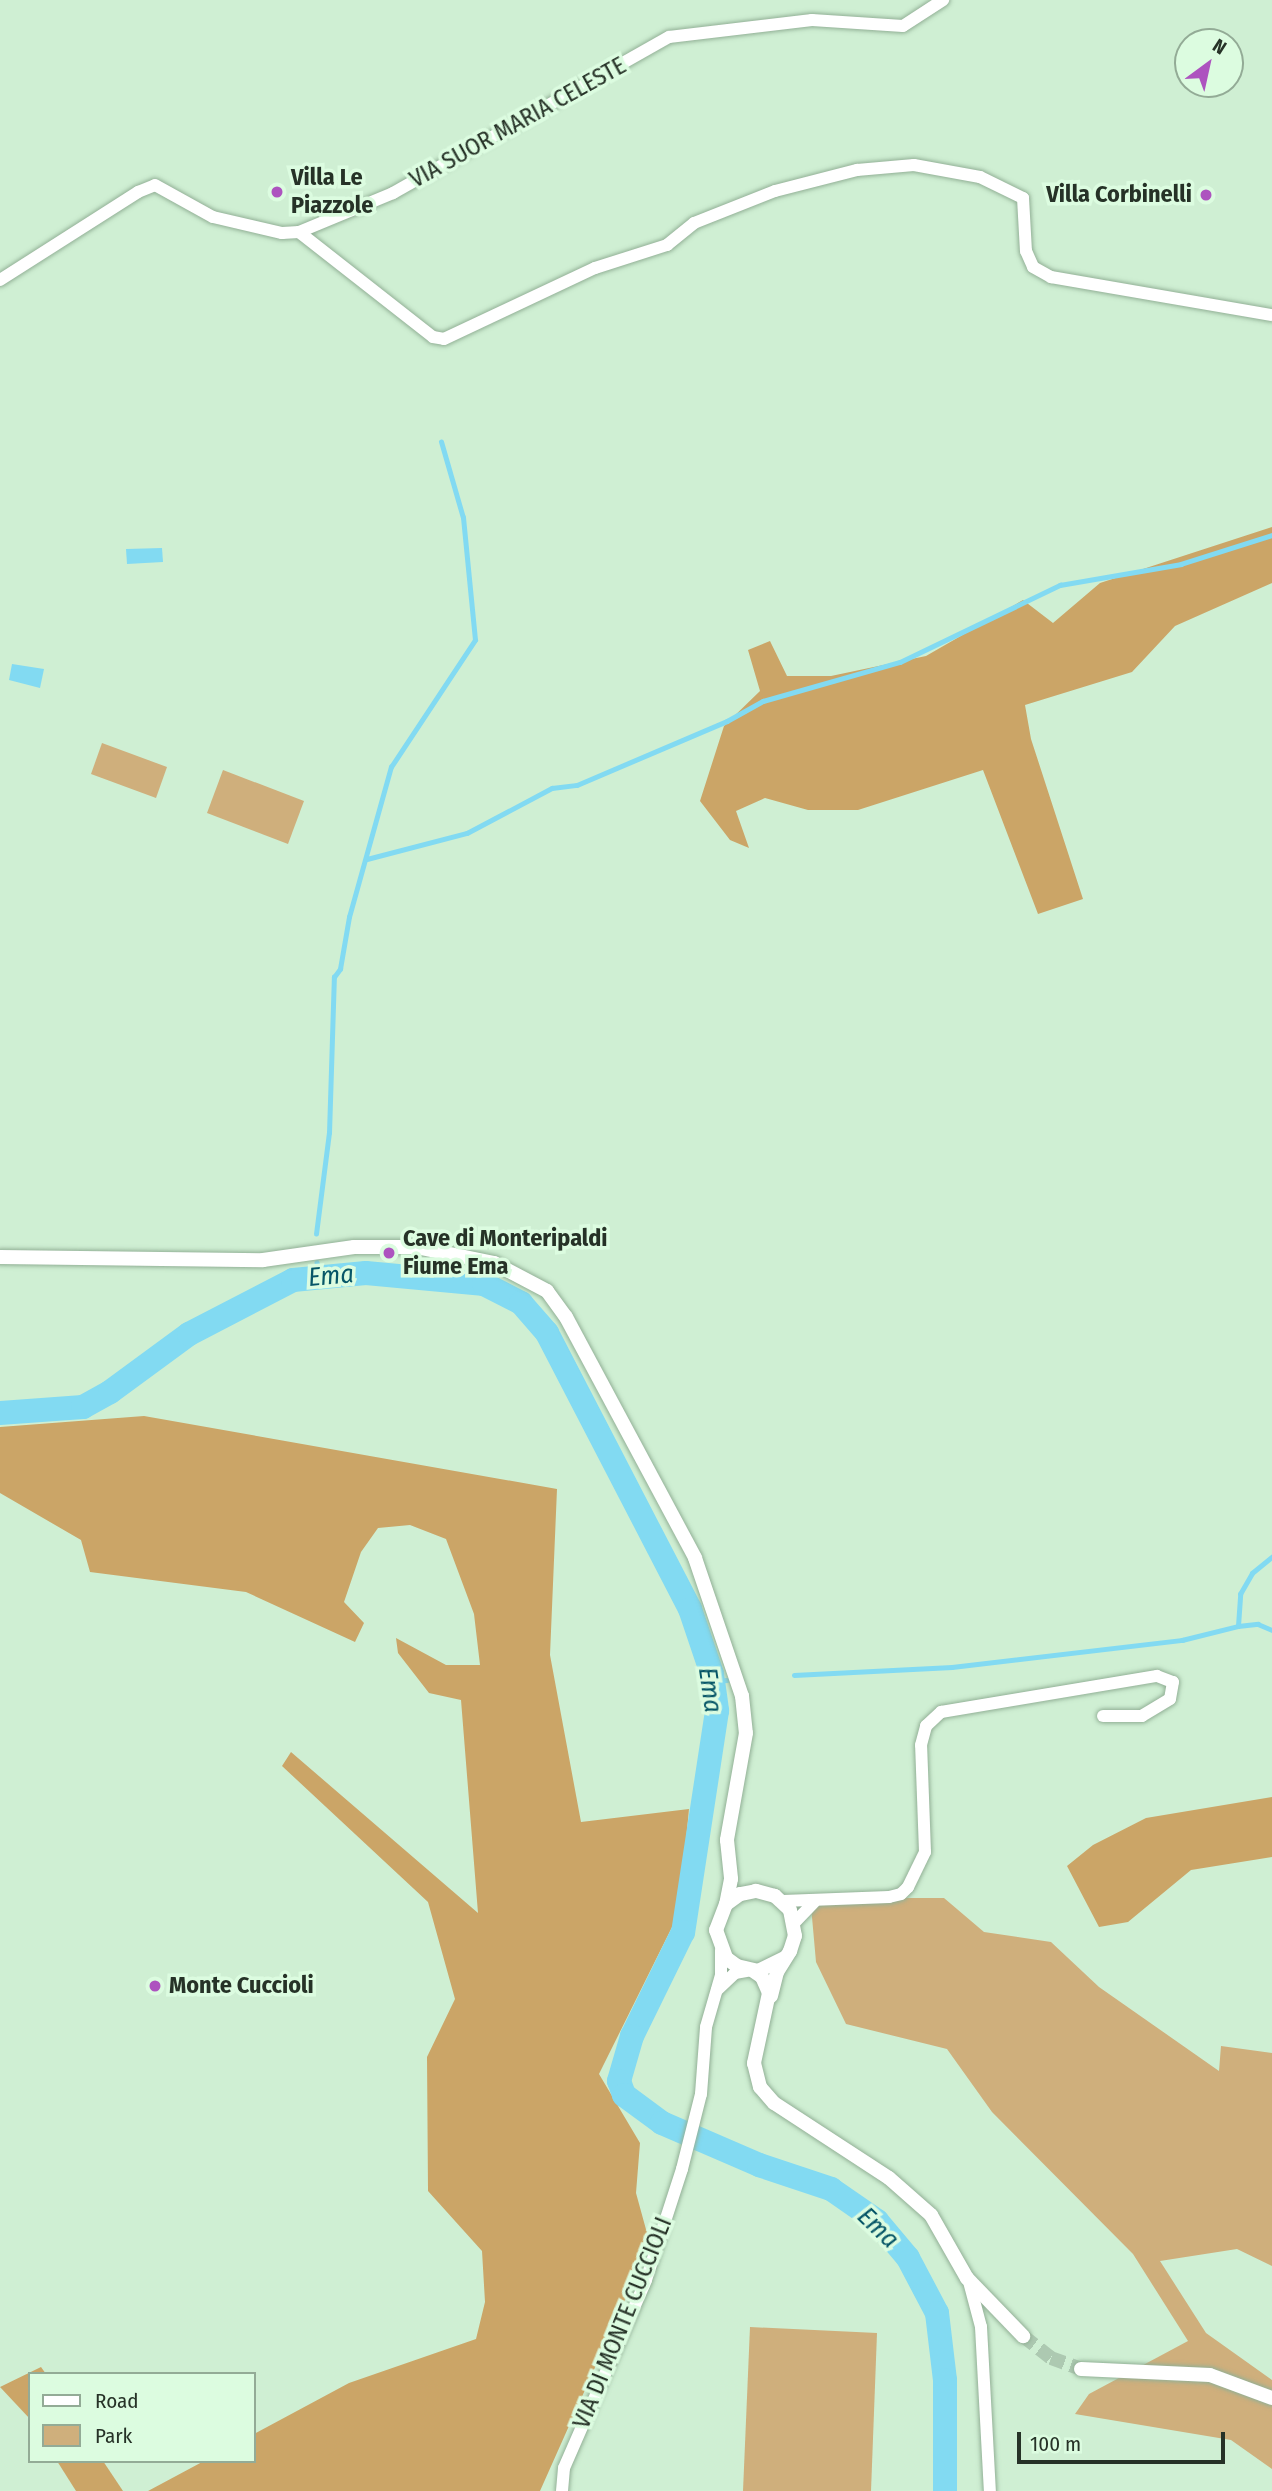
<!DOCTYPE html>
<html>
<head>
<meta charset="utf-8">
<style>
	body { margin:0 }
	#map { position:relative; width:1272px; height:2491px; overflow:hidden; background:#cfefd3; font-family:"Fira Sans Condensed",sans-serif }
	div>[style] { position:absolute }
	.green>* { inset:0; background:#cfaf7c }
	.forest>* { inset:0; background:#cba567 }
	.water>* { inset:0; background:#82daf2 }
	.stream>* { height:4.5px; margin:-2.25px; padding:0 2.25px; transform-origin:2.25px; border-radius:2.25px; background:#82daf2 }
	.river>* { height:24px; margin:-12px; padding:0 12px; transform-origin:12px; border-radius:12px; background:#82daf2 }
	.tertiary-tunnel>* { height:14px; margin-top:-7px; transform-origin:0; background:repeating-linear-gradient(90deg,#adc9b1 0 14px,transparent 0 21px) }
	.roads { filter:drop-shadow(0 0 2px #92b096) drop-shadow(0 0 2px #92b096) }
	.minor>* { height:12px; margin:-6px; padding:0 6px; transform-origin:6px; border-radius:6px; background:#fff }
	.tertiary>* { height:14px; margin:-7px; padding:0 7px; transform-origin:7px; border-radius:7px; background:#fff }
	.dots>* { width:19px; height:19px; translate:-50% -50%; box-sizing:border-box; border:4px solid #dcfce0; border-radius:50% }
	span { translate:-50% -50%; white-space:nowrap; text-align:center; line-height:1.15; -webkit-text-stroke:7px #dcfce0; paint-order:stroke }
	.street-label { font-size:24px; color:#263227 }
	.poi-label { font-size:24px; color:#263227; font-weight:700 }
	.left { translate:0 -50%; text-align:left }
	.right { translate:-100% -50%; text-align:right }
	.water-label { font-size:26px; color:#065667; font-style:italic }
	.legend { position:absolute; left:28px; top:2372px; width:228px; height:91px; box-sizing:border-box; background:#dcfce0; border:2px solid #93ab96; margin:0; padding:9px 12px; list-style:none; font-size:21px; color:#263227 }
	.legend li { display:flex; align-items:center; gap:14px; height:35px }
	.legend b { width:35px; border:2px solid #93ab96 }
	.north { position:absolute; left:1174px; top:28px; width:70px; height:70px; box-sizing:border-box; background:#dcfce0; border:2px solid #93ab96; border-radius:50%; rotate:33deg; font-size:19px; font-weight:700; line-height:28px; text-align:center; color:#263227 }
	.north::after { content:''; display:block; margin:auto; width:24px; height:32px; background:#ad53bf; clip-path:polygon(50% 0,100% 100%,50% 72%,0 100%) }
	.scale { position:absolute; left:1017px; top:2432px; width:208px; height:32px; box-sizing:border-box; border:4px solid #263227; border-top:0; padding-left:9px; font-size:21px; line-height:24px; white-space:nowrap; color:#263227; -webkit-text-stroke:5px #dcfce0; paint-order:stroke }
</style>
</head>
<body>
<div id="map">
	<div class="green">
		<i style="clip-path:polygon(102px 743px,167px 767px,156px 798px,91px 774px)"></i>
		<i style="clip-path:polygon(223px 770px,304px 801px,288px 844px,207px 813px)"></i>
		<i style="clip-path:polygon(829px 1898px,944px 1898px,984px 1932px,1051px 1942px,1099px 1987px,1219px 2071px,1221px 2046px,1272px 2053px,1272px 2266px,1237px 2249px,1160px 2261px,1206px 2333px,1272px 2380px,1272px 2469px,1231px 2440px,1075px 2414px,1089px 2394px,1188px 2341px,1133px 2254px,992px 2112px,947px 2049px,846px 2024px,816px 1962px,811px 1906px)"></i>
		<i style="clip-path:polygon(750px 2327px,877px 2333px,871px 2491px,743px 2491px)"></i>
	</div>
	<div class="forest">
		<i style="clip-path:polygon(1272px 527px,1272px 583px,1175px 626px,1132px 672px,1025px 705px,1031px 739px,1083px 899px,1038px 914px,983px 770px,858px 810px,808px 810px,765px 798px,736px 811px,749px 848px,730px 840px,700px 801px,724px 726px,760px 691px,748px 650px,770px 641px,787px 676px,831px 676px,926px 656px,1023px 600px,1053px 623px,1100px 583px)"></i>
		<i style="clip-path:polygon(144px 1416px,557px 1489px,550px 1655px,581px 1822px,689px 1809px,679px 1913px,599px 2074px,640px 2143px,636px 2193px,650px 2244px,540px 2491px,148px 2491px,204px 2461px,254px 2461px,254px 2434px,349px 2383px,476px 2339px,485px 2302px,482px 2251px,428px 2191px,427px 2057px,455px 1999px,428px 1902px,282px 1766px,291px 1752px,478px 1913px,461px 1700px,429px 1693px,398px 1653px,396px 1638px,446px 1665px,480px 1665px,474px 1614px,446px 1539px,410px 1525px,378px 1528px,361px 1552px,344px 1602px,364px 1623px,355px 1642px,246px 1592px,90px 1572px,81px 1540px,0 1493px,0 1427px)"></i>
		<i style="clip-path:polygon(1272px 1797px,1272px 1857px,1191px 1870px,1128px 1922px,1099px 1927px,1067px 1866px,1093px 1845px,1146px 1818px)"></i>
		<i style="clip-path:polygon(41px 2367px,46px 2374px,30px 2374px,30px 2419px,0 2387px)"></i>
		<i style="clip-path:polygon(57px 2461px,103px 2461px,123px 2491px,76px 2491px)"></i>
	</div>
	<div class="water">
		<i style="clip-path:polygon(162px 548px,163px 562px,127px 564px,126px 549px)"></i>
		<i style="clip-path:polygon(12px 664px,44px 669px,40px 688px,9px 680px)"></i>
	</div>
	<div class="stream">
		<i style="left:367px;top:859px;width:103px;rotate:-14.6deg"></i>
		<i style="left:467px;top:833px;width:96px;rotate:-27.9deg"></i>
		<i style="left:552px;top:788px;width:25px;rotate:-7deg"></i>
		<i style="left:577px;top:785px;width:163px;rotate:-23.1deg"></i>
		<i style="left:727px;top:721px;width:41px;rotate:-29.1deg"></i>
		<i style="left:763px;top:701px;width:142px;rotate:-15.9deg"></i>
		<i style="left:900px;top:662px;width:178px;rotate:-25.7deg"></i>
		<i style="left:1060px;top:585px;width:123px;rotate:-9.8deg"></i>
		<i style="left:1181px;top:564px;width:96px;rotate:-17.7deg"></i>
		<i style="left:316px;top:1234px;width:102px;rotate:-82.7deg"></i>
		<i style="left:329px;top:1133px;width:156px;rotate:-88.2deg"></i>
		<i style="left:334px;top:977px;width:10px;rotate:-53deg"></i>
		<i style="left:340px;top:969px;width:53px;rotate:-80.2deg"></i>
		<i style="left:349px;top:917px;width:156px;rotate:-74.4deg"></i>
		<i style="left:391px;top:767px;width:152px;rotate:-56.5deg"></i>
		<i style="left:475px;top:640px;width:123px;rotate:-95.6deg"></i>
		<i style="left:463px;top:518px;width:79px;rotate:-106.1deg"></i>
		<i style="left:317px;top:1262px;width:15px;rotate:79deg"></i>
		<i style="left:1238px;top:1626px;width:32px;rotate:-86deg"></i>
		<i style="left:1240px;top:1594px;width:24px;rotate:-60deg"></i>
		<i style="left:1252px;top:1573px;width:26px;rotate:-39deg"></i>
		<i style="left:794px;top:1675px;width:158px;rotate:-2.9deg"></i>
		<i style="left:952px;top:1667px;width:232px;rotate:-6.7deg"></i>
		<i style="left:1182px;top:1640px;width:58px;rotate:-14deg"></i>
		<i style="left:1238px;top:1626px;width:20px;rotate:-6deg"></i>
		<i style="left:1258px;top:1624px;width:15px;rotate:23deg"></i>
		<i style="left:713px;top:1681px;width:14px;rotate:-4deg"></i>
	</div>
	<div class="river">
		<i style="left:0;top:1413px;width:83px;rotate:-4.1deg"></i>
		<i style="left:83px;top:1407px;width:31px;rotate:-29deg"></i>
		<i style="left:110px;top:1392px;width:98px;rotate:-36.3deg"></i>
		<i style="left:189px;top:1334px;width:117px;rotate:-27.4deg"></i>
		<i style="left:293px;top:1280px;width:73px;rotate:-5.5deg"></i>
		<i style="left:366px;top:1273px;width:119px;rotate:5.3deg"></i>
		<i style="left:484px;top:1284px;width:42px;rotate:27.2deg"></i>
		<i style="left:521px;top:1303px;width:40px;rotate:49deg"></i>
		<i style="left:547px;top:1333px;width:311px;rotate:62.6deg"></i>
		<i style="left:690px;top:1609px;width:69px;rotate:71.3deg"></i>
		<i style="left:712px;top:1674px;width:37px;rotate:82deg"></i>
		<i style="left:717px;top:1711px;width:224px;rotate:98.7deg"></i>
		<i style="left:683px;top:1932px;width:116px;rotate:116.1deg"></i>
		<i style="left:632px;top:2036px;width:47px;rotate:106.1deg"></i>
		<i style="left:619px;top:2081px;width:15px;rotate:70deg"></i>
		<i style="left:624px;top:2095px;width:47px;rotate:36.4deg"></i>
		<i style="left:662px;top:2123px;width:106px;rotate:23.4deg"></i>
		<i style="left:759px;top:2165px;width:76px;rotate:18.4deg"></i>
		<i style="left:831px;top:2189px;width:56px;rotate:34.8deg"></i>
		<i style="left:877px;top:2221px;width:48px;rotate:50deg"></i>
		<i style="left:908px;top:2258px;width:62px;rotate:62.2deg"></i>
		<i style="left:937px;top:2313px;width:67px;rotate:83.2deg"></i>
		<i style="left:945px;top:2380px;width:111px;rotate:90deg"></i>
	</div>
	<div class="tertiary-tunnel">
		<i style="left:1023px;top:2336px;width:36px;rotate:38deg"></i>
		<i style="left:1051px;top:2358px;width:32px;rotate:20deg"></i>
	</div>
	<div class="roads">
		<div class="minor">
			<i style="left:299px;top:232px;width:170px;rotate:38.1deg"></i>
			<i style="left:433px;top:337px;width:11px;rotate:10deg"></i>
			<i style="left:444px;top:339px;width:167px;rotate:-25.2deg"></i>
			<i style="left:595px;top:268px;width:76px;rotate:-17.7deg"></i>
			<i style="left:667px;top:245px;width:35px;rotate:-39deg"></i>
			<i style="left:694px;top:223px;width:87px;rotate:-21.6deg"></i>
			<i style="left:775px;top:191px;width:85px;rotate:-14.4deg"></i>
			<i style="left:857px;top:170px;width:57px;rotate:-5deg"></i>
			<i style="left:914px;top:165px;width:67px;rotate:10.3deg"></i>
			<i style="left:980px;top:177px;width:48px;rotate:26deg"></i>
			<i style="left:1023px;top:198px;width:53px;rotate:86.8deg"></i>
			<i style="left:1026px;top:251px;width:17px;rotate:66deg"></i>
			<i style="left:1033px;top:267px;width:21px;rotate:29deg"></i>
			<i style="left:1051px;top:277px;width:224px;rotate:9.8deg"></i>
			<i style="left:0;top:280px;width:164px;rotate:-32.5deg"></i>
			<i style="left:138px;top:192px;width:18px;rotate:-22deg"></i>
			<i style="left:155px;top:185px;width:66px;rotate:28.9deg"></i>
			<i style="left:213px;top:217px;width:71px;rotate:13.1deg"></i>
			<i style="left:282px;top:233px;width:17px;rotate:-3deg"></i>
			<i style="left:299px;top:232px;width:102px;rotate:-22.5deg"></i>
			<i style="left:393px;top:193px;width:317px;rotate:-29.5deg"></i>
			<i style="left:669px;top:37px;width:144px;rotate:-6.8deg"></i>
			<i style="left:812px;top:20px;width:91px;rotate:3.8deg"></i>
			<i style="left:903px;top:26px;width:48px;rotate:-33deg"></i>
			<i style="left:783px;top:1901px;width:106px;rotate:-2.2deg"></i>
			<i style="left:889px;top:1897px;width:12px;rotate:-14deg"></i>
			<i style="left:901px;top:1894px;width:10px;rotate:-45deg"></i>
			<i style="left:908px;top:1887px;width:39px;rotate:-64deg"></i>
			<i style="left:925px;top:1852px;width:107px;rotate:-92.1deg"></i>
			<i style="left:921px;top:1745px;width:20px;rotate:-75deg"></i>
			<i style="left:926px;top:1726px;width:21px;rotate:-43deg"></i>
			<i style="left:941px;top:1712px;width:219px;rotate:-9.5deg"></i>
			<i style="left:1157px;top:1676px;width:17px;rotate:21deg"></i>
			<i style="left:1173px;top:1682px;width:17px;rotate:100deg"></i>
			<i style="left:1170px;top:1699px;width:33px;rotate:149deg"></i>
			<i style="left:1142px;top:1716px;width:39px;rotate:180deg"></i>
			<i style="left:795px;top:1922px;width:28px;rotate:-46deg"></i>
			<i style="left:717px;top:1990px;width:25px;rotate:-43deg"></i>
			<i style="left:735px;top:1973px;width:17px;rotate:-10deg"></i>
			<i style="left:968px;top:2278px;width:51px;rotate:75.1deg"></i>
			<i style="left:981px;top:2327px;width:164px;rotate:86.9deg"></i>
			<i style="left:562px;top:2491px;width:23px;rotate:-85deg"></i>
			<i style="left:564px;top:2468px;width:205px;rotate:-66.4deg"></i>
			<i style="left:646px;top:2280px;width:117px;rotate:-72deg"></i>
			<i style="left:682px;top:2169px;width:77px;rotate:-75.8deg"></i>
			<i style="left:701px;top:2094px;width:67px;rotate:-85.7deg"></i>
			<i style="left:706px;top:2027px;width:54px;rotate:-73.9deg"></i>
			<i style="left:721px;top:1975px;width:25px;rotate:-90deg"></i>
		</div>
		<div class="tertiary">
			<i style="left:0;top:1257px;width:263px;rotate:0.7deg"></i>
			<i style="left:263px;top:1260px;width:92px;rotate:-8.1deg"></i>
			<i style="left:354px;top:1247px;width:62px"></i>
			<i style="left:416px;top:1247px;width:80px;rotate:11.6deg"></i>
			<i style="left:494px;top:1263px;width:60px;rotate:27.8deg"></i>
			<i style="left:547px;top:1291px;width:32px;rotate:54deg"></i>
			<i style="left:566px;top:1317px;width:273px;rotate:61.8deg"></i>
			<i style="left:695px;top:1558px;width:146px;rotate:71.2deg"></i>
			<i style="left:742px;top:1696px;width:37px;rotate:84deg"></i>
			<i style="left:746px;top:1733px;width:109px;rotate:100.1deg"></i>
			<i style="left:727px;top:1840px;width:39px;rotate:84deg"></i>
			<i style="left:731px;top:1879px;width:25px;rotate:101deg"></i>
			<i style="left:752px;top:1970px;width:12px;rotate:35deg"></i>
			<i style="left:762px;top:1977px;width:17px;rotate:66deg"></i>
			<i style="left:769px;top:1993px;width:72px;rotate:102.1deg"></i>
			<i style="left:754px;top:2063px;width:25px;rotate:76deg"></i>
			<i style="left:760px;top:2087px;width:21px;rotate:49deg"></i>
			<i style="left:774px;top:2103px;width:137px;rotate:33.1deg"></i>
			<i style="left:889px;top:2178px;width:56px;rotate:41.4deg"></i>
			<i style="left:931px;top:2215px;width:73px;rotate:60.3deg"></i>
			<i style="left:967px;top:2278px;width:81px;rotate:46deg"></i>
			<i style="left:771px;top:1996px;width:25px;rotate:-76deg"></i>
			<i style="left:777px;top:1972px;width:25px;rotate:-58deg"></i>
			<i style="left:790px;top:1951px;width:16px;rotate:-72deg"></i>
			<i style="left:795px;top:1936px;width:26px;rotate:-101deg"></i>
			<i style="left:790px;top:1910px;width:21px;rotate:-137deg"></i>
			<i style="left:775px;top:1896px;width:20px;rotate:-165deg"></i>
			<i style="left:756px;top:1891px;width:16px;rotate:169deg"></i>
			<i style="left:740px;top:1894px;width:17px;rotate:144deg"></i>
			<i style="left:726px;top:1904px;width:28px;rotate:111deg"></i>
			<i style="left:716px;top:1930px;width:30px;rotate:70deg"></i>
			<i style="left:726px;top:1958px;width:14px;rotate:36deg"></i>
			<i style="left:737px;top:1966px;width:22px;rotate:13deg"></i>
			<i style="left:758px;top:1971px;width:30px;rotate:-26deg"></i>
			<i style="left:1081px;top:2369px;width:129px;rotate:2.7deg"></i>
			<i style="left:1210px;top:2375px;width:66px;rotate:20.4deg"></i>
		</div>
	</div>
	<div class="dots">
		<i style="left:277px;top:192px;background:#ad53bf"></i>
		<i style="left:1206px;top:195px;background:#ad53bf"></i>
		<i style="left:389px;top:1253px;background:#ad53bf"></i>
		<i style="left:155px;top:1986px;background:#ad53bf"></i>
	</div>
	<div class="street-label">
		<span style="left:518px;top:123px;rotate:-29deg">VIA SUOR MARIA CELESTE</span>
		<span style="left:623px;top:2323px;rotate:-68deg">VIA DI MONTE CUCCIOLI</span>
	</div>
	<div class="poi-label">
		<span class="left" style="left:291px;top:192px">Villa Le<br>Piazzole</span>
		<span class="right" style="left:1192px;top:195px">Villa Corbinelli</span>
		<span class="left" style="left:403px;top:1253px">Cave di Monteripaldi<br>Fiume Ema</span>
		<span class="left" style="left:169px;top:1986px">Monte Cuccioli</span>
	</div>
	<div class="water-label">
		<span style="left:331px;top:1276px;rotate:-5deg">Ema</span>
		<span style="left:710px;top:1690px;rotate:82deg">Ema</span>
		<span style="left:878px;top:2228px;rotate:44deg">Ema</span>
	</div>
	<ul class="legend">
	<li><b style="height:9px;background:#fff"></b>Road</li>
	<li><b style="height:19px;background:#cfaf7c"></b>Park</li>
	</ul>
	<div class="north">N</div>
	<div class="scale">100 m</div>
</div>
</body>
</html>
